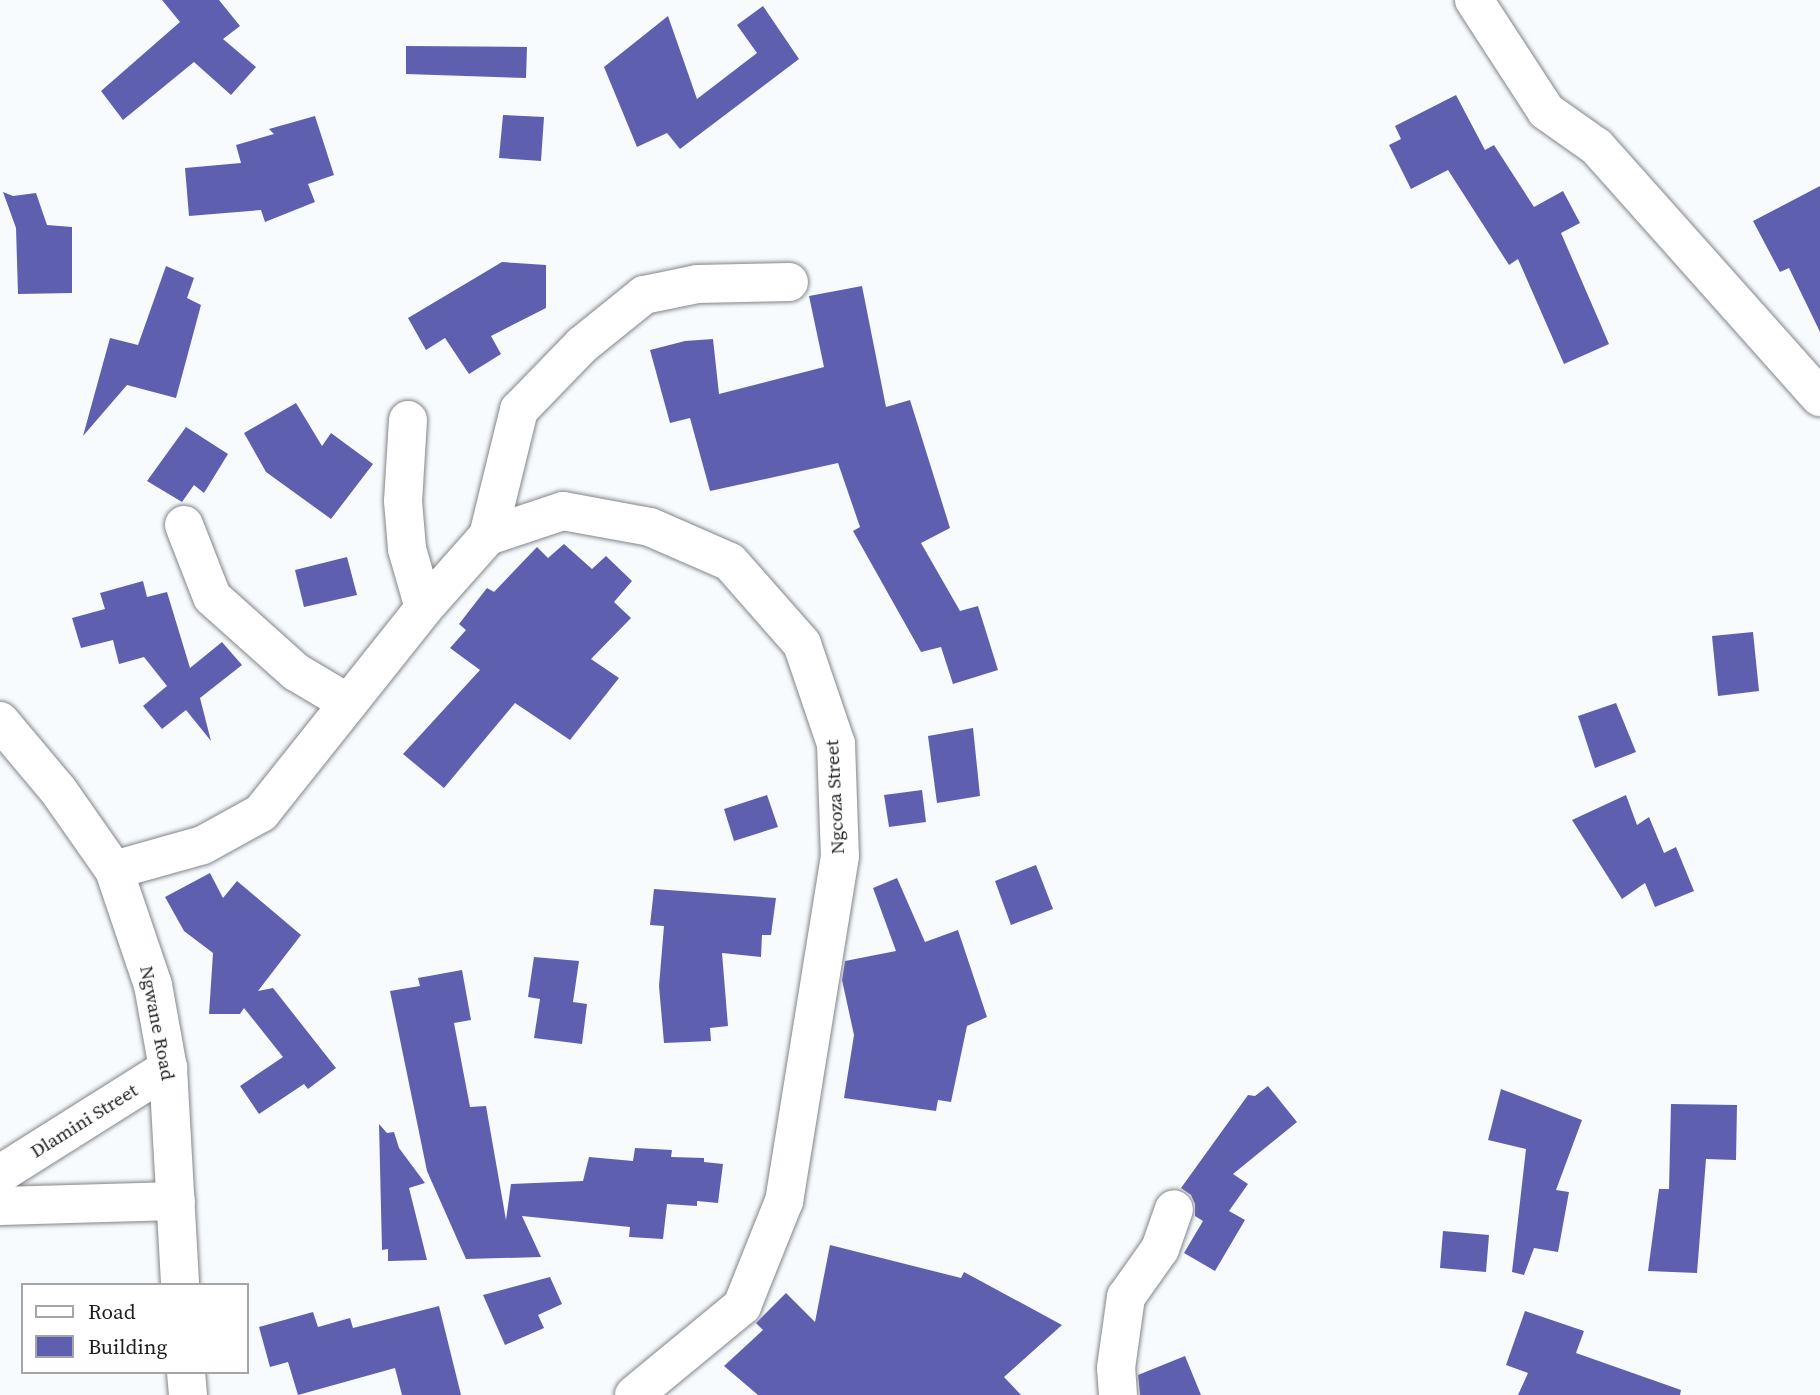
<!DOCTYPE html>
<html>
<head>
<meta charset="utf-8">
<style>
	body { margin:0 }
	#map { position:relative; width:1820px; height:1395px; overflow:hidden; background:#f7fbfe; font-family:"Source Serif 4",serif }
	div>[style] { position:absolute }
	.building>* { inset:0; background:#5f5fb0 }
	.roads { filter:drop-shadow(0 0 2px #828589) drop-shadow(0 0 2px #828589) }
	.minor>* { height:38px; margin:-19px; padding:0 19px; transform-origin:19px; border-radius:19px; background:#fff }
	span { translate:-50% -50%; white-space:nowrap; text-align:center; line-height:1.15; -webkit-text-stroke:5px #fff; paint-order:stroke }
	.street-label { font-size:19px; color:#1c1d1e }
	.legend { position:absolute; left:21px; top:1283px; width:228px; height:91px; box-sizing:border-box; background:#fff; border:2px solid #a4a5a5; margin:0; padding:9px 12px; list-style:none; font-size:21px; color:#1c1d1e }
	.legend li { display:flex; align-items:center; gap:14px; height:35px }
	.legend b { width:35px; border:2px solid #a4a5a5 }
</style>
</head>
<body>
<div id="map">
	<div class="building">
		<i style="clip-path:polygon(162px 0,219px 0,240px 26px,223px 39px,256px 67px,231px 95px,194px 62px,123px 120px,101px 91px,180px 22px)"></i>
		<i style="clip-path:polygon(763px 6px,799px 59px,680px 149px,667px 133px,637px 147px,604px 67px,668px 16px,697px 99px,757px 53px,737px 25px)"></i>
		<i style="clip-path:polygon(406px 46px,527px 47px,526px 78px,406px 74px)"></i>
		<i style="clip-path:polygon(1456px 95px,1485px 150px,1494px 145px,1534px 207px,1563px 191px,1580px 223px,1561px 233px,1609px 344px,1564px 364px,1518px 259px,1509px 265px,1448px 170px,1411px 189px,1389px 145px,1401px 139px,1395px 126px)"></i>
		<i style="clip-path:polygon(503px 115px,544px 117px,541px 161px,499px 158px)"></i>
		<i style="clip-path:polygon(315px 116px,334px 175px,308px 184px,315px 202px,265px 222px,261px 210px,189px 216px,185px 168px,241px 163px,236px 145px,274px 134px,269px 129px)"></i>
		<i style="clip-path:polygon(1820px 186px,1820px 332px,1789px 268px,1780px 272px,1753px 221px)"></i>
		<i style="clip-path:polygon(3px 192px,13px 196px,36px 193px,47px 225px,72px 227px,72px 293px,18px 294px,16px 228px)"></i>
		<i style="clip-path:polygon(502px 262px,546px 265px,546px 308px,491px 336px,501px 354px,469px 374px,445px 338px,426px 350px,408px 318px)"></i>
		<i style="clip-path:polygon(166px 266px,194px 278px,187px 298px,201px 305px,176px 398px,127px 385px,83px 436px,110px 338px,138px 345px)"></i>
		<i style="clip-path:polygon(862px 286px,886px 407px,910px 400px,950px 528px,921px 543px,960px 611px,978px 606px,998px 670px,953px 684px,941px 647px,921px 652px,853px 531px,860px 527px,838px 463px,710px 491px,690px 418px,670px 423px,650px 350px,685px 341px,713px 339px,719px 394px,824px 367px,809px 296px)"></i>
		<i style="clip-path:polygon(296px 403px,322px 446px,331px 433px,373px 464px,331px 519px,266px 472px,244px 433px)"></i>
		<i style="clip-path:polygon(186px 427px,228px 454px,204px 493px,194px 485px,182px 502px,147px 481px)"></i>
		<i style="clip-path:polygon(564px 544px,592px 569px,606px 556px,632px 581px,614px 602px,631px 618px,591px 659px,619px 678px,570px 740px,515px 703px,444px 788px,403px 754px,480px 670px,450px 648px,466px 630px,459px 624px,487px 588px,494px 592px,537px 547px,548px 558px)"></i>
		<i style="clip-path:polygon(347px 557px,357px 595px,304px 607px,295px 570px)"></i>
		<i style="clip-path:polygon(143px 581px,147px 597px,167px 592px,190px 668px,222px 642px,242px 665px,200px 698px,211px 741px,186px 710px,162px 729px,143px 706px,167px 686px,144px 657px,119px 664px,113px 640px,81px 648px,72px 618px,105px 609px,100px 593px)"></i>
		<i style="clip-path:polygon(1753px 632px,1759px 691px,1718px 696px,1712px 636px)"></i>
		<i style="clip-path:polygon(1616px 703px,1636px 752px,1595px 768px,1578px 716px)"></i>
		<i style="clip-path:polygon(973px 728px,980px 796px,937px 803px,928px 736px)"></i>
		<i style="clip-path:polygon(922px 790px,926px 822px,889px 827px,884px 795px)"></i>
		<i style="clip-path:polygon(767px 795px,778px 827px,734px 841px,724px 809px)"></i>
		<i style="clip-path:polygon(1626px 795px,1637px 825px,1649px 817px,1664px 853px,1676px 847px,1694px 891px,1655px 907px,1645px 883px,1622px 899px,1572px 820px)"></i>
		<i style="clip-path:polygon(1036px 865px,1053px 909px,1011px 925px,995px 881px)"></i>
		<i style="clip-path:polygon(210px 873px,223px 898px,237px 881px,301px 935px,258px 991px,273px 988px,336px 1068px,308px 1089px,304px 1084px,259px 1114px,240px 1086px,283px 1057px,244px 1008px,240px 1014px,209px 1014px,213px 953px,184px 931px,165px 897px)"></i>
		<i style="clip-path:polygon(897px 878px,925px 942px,958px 930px,987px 1017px,967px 1026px,951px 1102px,938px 1100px,936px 1111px,844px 1098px,854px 1035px,842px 980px,845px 961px,896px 951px,873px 888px)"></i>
		<i style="clip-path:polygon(654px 889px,776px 898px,771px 935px,762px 935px,761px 957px,722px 953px,728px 1026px,710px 1028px,711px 1041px,664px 1043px,659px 986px,664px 926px,650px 925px)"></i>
		<i style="clip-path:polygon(534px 957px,579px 961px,573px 1002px,587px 1004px,582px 1044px,534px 1038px,540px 999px,528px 997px)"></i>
		<i style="clip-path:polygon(462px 970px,471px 1020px,454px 1023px,470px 1107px,486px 1106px,506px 1220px,511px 1184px,583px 1181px,589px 1157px,633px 1161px,635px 1148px,672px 1150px,671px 1157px,704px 1158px,704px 1162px,723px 1164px,718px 1203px,697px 1201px,697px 1206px,667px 1204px,663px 1239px,629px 1237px,630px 1227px,522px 1216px,541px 1257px,466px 1259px,427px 1171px,390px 991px,420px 986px,418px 978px)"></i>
		<i style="clip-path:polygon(1268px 1086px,1297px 1122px,1233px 1174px,1248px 1184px,1229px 1211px,1245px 1220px,1215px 1271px,1184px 1253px,1203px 1221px,1195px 1216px,1195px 1204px,1191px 1195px,1181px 1188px,1248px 1095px,1255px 1096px)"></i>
		<i style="clip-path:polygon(1501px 1089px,1582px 1120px,1556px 1190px,1569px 1192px,1558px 1252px,1534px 1248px,1524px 1275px,1512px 1272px,1526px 1149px,1488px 1140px)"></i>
		<i style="clip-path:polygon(1671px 1104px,1737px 1105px,1736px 1160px,1706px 1159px,1697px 1273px,1648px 1271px,1659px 1189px,1669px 1189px)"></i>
		<i style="clip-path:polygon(379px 1124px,387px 1133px,394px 1132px,399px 1148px,425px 1183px,409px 1188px,427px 1260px,388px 1261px,388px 1249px,382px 1250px)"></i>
		<i style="clip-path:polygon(1443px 1231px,1489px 1235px,1486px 1272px,1440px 1268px)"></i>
		<i style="clip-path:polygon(830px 1245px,961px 1278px,964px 1272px,1062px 1325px,1004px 1377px,1021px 1395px,758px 1395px,724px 1366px,763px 1330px,756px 1323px,786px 1293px,815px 1322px)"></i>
		<i style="clip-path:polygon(550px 1277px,562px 1304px,538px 1315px,544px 1328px,505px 1345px,483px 1295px)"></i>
		<i style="clip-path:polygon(439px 1306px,461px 1395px,402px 1395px,395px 1368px,298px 1395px,288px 1362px,270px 1367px,259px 1327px,313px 1312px,318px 1327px,350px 1318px,353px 1328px)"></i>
		<i style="clip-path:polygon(1525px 1311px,1584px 1331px,1576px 1353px,1681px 1390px,1680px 1395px,1518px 1395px,1528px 1373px,1506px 1365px)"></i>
		<i style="clip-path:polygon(1185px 1356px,1201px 1395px,1140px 1395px,1138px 1375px)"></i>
	</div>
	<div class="roads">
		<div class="minor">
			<i style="left:1474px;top:0;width:132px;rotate:57deg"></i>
			<i style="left:1546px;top:111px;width:62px;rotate:35.2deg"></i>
			<i style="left:1597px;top:147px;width:335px;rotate:48.3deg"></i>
			<i style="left:408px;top:420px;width:81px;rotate:93.5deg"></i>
			<i style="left:403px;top:501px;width:48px;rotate:85.2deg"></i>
			<i style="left:407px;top:549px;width:61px;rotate:73.9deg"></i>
			<i style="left:184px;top:525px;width:77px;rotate:68.7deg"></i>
			<i style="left:212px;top:597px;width:113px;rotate:41.8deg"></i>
			<i style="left:296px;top:672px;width:61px;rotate:30.8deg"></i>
			<i style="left:488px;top:536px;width:130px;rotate:-76.2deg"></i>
			<i style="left:519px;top:410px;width:91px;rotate:-45.9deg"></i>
			<i style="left:582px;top:345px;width:80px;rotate:-38.9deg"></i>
			<i style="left:644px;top:295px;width:54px;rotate:-11.7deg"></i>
			<i style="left:697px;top:284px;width:92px;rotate:-1.2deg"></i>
			<i style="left:0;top:721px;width:90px;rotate:50deg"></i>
			<i style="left:58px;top:790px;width:98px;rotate:55deg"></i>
			<i style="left:114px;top:870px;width:121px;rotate:71.3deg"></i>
			<i style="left:153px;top:985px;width:84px;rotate:79.8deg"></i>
			<i style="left:168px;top:1068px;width:217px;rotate:86.8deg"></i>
			<i style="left:114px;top:870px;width:92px;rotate:-15.7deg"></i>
			<i style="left:203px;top:845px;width:66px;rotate:-28.9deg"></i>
			<i style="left:261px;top:813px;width:262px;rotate:-51.5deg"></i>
			<i style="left:424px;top:608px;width:96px;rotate:-48.4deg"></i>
			<i style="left:488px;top:536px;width:79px;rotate:-18.4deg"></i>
			<i style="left:563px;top:511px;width:88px;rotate:10.4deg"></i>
			<i style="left:650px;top:527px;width:87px;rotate:23.6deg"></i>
			<i style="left:730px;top:562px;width:109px;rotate:48.7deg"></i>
			<i style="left:802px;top:644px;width:106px;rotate:71.2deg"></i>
			<i style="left:836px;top:744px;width:112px;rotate:88deg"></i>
			<i style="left:840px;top:856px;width:350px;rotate:99.2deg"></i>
			<i style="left:784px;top:1201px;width:113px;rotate:111.8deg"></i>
			<i style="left:742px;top:1306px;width:140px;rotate:140.5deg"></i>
			<i style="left:0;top:1174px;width:199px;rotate:-32.2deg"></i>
			<i style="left:0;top:1206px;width:176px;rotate:-1.6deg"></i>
			<i style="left:186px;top:1372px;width:23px;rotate:85deg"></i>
			<i style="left:1118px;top:1395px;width:27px;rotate:-94deg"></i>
			<i style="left:1116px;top:1368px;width:72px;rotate:-82deg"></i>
			<i style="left:1126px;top:1297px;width:59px;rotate:-54.7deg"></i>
			<i style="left:1160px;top:1249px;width:42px;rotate:-70.7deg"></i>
		</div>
	</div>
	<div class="street-label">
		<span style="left:835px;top:797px;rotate:-93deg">Ngcoza Street</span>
		<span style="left:157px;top:1023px;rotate:79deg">Ngwane Road</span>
		<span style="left:84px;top:1121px;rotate:-32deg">Dlamini Street</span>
	</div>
	<ul class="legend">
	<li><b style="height:9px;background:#fff"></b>Road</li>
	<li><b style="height:19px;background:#5f5fb0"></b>Building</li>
	</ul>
</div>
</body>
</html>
